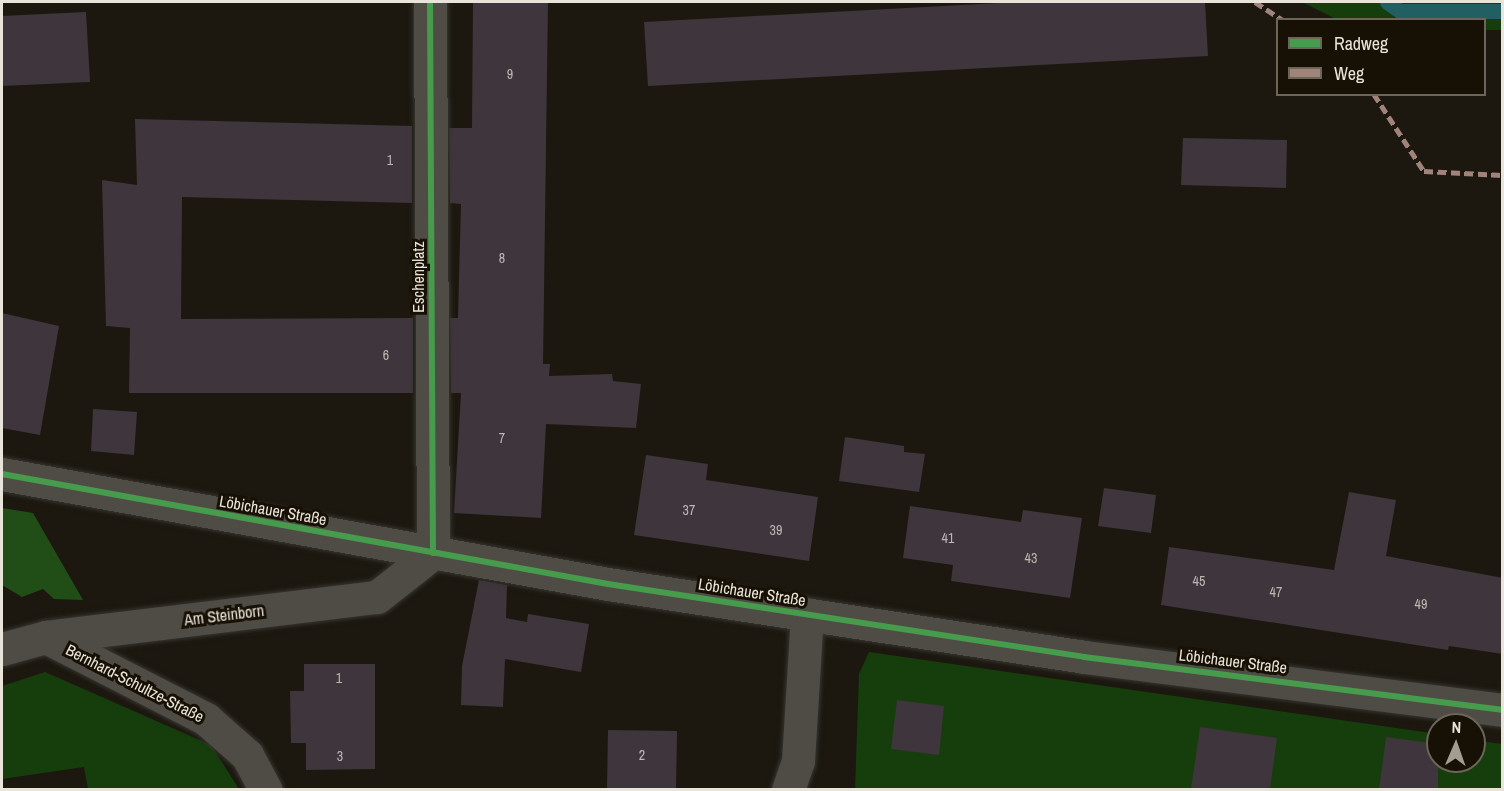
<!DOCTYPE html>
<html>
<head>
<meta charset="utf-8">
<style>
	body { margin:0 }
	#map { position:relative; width:1504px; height:791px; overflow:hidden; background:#1c1810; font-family:"Archivo Narrow",sans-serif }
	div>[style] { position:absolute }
	.green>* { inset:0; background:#163d0c }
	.forest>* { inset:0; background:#214e16 }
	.stream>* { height:15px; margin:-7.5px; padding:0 7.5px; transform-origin:7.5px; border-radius:7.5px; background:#225f62 }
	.building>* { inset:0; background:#3f353c }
	.roads { filter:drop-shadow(0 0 2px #37352f) drop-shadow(0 0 2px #37352f) }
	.street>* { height:33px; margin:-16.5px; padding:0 16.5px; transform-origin:16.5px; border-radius:16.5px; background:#4f4c46 }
	.quiet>* { height:4.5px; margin-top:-2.25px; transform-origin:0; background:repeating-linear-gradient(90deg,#a18479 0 9px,transparent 0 13.5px) }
	.cycleway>* { height:6px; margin:-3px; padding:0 3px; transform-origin:3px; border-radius:3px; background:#469c4c }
	span { translate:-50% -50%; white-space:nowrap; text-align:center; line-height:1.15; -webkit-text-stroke:6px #171004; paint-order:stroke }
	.number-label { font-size:14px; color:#beb8b2 }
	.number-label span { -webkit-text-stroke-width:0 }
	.street-label { font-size:16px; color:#e9e4da }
	.frame { position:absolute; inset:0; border:3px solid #e9e4da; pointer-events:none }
	.legend { position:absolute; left:1276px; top:18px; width:210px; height:78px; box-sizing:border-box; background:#171004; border:2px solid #6b655a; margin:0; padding:8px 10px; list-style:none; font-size:18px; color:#e9e4da }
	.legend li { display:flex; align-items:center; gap:12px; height:30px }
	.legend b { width:30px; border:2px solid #6b655a }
	.north { position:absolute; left:1426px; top:713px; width:60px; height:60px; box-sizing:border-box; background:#171004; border:2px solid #6b655a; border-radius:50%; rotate:2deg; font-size:16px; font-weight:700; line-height:24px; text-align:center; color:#e9e4da }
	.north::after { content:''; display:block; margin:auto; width:21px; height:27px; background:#a19d93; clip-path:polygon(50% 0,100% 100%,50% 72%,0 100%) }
</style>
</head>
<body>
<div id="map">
	<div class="green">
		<i style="clip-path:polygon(1302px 2px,1502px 2px,1502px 30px,1485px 30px,1484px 20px,1336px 19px)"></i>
		<i style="clip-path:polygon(869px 652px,1438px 734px,1438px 761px,1474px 761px,1474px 740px,1502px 744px,1502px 789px,855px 790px,859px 674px)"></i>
		<i style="clip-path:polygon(45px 672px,211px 745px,239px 789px,88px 789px,84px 767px,2px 779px,2px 686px)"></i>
	</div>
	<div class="forest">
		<i style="clip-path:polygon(2px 508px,33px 513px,83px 600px,54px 599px,43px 589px,22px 597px,2px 585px)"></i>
	</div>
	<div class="stream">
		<i style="left:1387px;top:2px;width:16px;rotate:35deg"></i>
		<i style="left:1400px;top:11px;width:102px"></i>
	</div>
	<div class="building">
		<i style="clip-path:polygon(473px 2px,548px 2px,543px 364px,550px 364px,549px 376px,612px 374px,613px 381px,641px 384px,636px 428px,546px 424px,541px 518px,454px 513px,461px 393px,451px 393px,450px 318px,458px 318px,461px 204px,450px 203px,449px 128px,472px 128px)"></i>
		<i style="clip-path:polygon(1018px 2px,1205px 2px,1208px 56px,648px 86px,644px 22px)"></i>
		<i style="clip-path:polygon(86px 12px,90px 82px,2px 86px,2px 16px)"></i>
		<i style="clip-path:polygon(135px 119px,412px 126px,412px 203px,182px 197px,181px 319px,413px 318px,413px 393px,129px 393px,130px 328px,106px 326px,102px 180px,137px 185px)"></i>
		<i style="clip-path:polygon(1183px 138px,1287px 140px,1286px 188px,1181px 185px)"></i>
		<i style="clip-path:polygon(2px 313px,59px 326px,40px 435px,2px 428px)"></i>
		<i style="clip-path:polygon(93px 409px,137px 412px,134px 455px,91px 451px)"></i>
		<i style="clip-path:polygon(845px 437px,904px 446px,904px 452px,925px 454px,919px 492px,839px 481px)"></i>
		<i style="clip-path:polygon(646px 455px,708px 464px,706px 480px,818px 497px,809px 561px,634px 535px)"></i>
		<i style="clip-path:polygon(1104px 488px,1156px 495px,1151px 533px,1098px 526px)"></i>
		<i style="clip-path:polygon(1349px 492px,1396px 500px,1386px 556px,1503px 578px,1503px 654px,1449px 646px,1448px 650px,1161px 605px,1169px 547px,1334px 570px)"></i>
		<i style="clip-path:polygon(910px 506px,1021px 522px,1023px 510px,1082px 518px,1070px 598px,951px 581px,953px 565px,903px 558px)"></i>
		<i style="clip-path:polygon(479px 580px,507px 585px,506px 618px,527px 622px,528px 614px,589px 624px,581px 672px,505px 659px,503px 707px,461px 705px,462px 666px)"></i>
		<i style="clip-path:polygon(304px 664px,375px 664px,375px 769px,306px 770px,306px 743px,291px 743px,290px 691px,304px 691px)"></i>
		<i style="clip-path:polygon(897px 700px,944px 706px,939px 755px,891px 749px)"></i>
		<i style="clip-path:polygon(1200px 727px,1277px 738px,1270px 789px,1191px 789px)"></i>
		<i style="clip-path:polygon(608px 730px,677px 731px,676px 789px,607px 789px)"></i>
		<i style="clip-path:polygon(1386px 737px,1438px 744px,1438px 789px,1379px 789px)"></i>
	</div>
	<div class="roads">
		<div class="street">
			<i style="left:430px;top:2px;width:551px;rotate:89.69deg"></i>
			<i style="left:2px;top:474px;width:616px;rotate:10.29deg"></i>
			<i style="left:608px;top:584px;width:482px;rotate:8.7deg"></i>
			<i style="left:1084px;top:657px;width:421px;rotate:7.2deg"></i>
			<i style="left:46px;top:637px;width:180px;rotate:27.1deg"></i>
			<i style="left:206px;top:719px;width:55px;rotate:41.3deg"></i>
			<i style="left:247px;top:755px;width:40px;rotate:62deg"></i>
			<i style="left:2px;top:649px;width:46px;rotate:-15.3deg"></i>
			<i style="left:46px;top:637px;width:333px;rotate:-6.9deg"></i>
			<i style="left:377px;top:597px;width:71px;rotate:-38.2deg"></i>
			<i style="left:788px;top:790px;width:31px;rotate:-71deg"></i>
			<i style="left:798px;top:761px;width:147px;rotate:-86.5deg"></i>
		</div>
	</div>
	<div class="quiet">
		<i style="left:1255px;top:2px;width:33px;rotate:33deg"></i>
		<i style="left:1374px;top:94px;width:92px;rotate:57deg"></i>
		<i style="left:1424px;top:171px;width:78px;rotate:2.9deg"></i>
	</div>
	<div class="cycleway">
		<i style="left:430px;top:2px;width:551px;rotate:89.69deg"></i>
		<i style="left:2px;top:474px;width:616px;rotate:10.29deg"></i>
		<i style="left:608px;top:584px;width:482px;rotate:8.7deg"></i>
		<i style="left:1084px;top:657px;width:421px;rotate:7.2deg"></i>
	</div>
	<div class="number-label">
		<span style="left:510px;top:74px">9</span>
		<span style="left:390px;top:160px">1</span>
		<span style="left:502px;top:258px">8</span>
		<span style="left:386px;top:355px">6</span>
		<span style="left:502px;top:438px">7</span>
		<span style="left:689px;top:510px">37</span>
		<span style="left:776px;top:530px">39</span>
		<span style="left:948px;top:538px">41</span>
		<span style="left:1031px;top:558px">43</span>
		<span style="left:1199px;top:581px">45</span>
		<span style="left:1276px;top:592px">47</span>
		<span style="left:1421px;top:604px">49</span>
		<span style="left:339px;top:678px">1</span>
		<span style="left:642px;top:755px">2</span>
		<span style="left:340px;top:756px">3</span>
	</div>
	<div class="street-label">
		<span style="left:418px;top:277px;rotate:-90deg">Eschenplatz</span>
		<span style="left:273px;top:510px;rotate:10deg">Löbichauer Straße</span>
		<span style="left:752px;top:592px;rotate:9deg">Löbichauer Straße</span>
		<span style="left:224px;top:615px;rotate:-7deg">Am Steinborn</span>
		<span style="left:1233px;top:661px;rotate:7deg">Löbichauer Straße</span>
		<span style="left:135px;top:683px;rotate:27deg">Bernhard-Schultze-Straße</span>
	</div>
	<div class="frame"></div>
	<ul class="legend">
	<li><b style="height:8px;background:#469c4c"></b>Radweg</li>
	<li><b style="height:8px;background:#a18479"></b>Weg</li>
	</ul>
	<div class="north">N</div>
</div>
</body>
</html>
